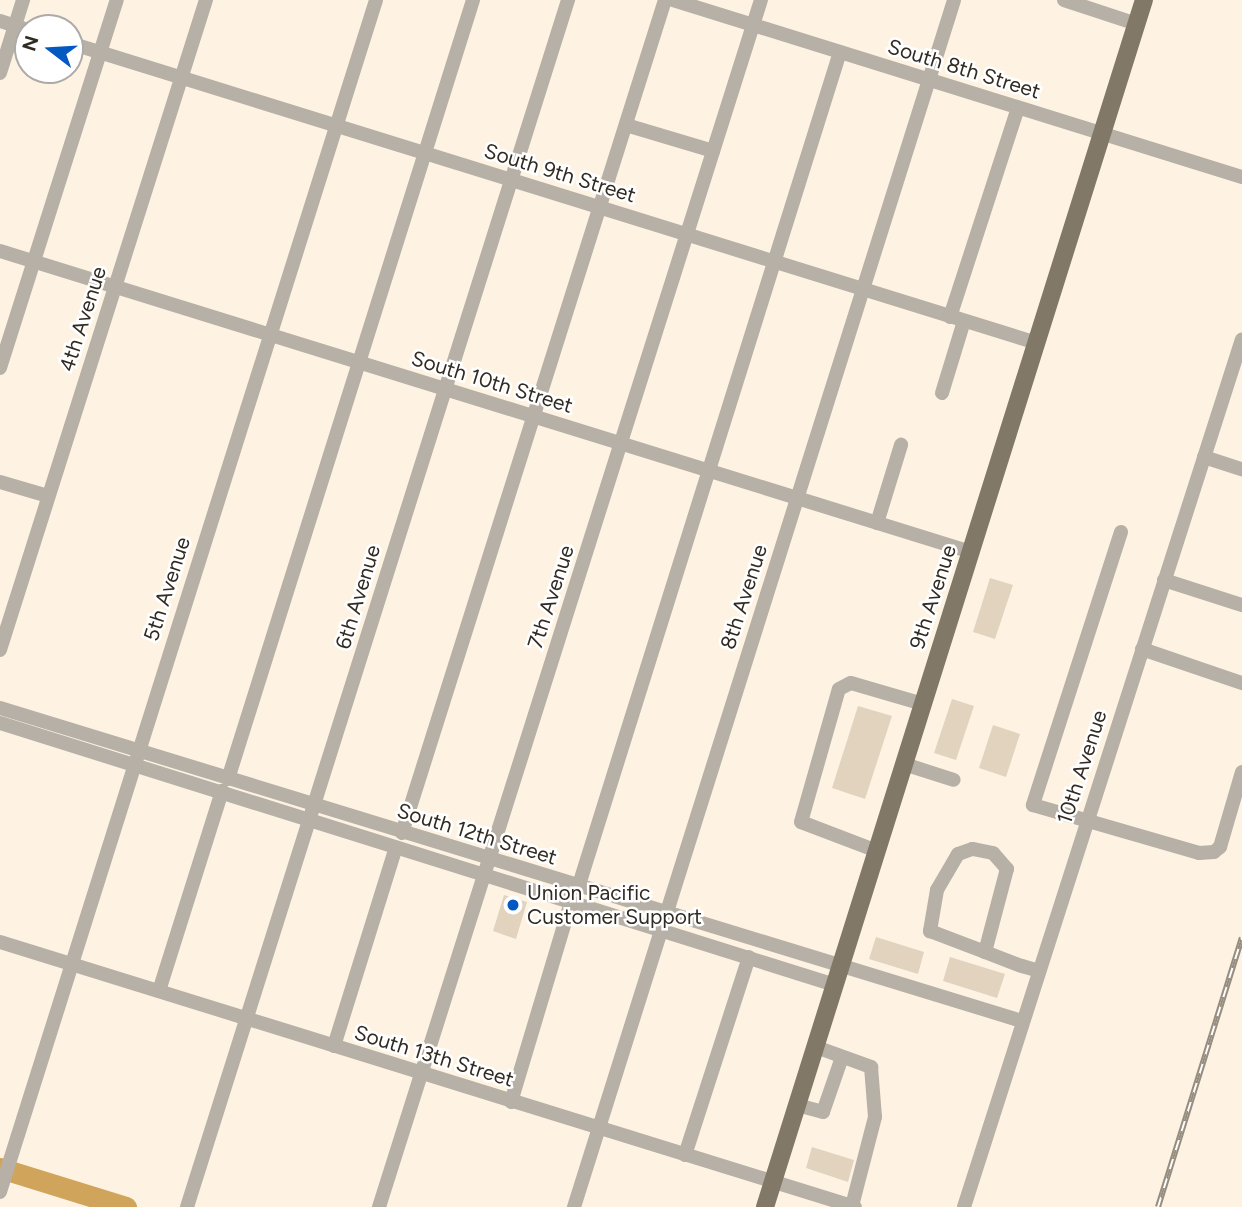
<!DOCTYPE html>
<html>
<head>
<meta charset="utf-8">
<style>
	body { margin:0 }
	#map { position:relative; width:1242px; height:1207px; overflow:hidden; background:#fef3e2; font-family:Figtree,sans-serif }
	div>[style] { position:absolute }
	.river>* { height:21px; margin:-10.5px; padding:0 10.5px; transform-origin:10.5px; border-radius:10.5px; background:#d0a45b }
	.building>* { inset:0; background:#e1d3be }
	.minor>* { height:14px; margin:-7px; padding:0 7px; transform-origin:7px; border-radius:7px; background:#b6b0a7 }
	.major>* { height:18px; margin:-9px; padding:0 9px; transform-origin:9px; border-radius:9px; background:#827867 }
	.rail>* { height:6px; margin-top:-3px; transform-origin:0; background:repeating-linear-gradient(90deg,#fff 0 10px,#958d80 0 20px); box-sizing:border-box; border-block:2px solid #958d80 }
	.dots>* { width:19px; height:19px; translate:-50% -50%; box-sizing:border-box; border:4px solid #fff; border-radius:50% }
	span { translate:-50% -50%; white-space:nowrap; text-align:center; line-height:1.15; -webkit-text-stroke:5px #fff; paint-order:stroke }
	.street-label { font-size:21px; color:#312b23 }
	.poi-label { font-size:21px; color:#312b23 }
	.left { translate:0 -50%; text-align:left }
	.north { position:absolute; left:14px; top:14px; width:70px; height:70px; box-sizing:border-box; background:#fff; border:2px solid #adaaa7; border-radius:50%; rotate:287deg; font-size:19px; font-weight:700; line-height:28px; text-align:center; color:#312b23 }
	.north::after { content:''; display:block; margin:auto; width:24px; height:32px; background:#0358c2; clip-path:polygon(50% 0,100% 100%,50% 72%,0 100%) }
</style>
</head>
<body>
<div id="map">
	<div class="river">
		<i style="left:0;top:1168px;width:132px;rotate:17.2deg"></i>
	</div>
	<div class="building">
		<i style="clip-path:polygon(990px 578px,1013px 585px,995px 639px,973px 632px)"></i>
		<i style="clip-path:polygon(952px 699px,974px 706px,956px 760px,934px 753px)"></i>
		<i style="clip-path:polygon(858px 706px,892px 716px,865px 799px,832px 788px)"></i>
		<i style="clip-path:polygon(993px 725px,1020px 734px,1006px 777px,979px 768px)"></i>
		<i style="clip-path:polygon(504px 895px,527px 902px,516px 939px,493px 931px)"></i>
		<i style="clip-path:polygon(876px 937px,924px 952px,918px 974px,869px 959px)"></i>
		<i style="clip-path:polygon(950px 957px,1005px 974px,997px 998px,943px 981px)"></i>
		<i style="clip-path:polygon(812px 1147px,854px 1160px,848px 1182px,806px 1168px)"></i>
	</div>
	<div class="minor">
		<i style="left:673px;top:0;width:596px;rotate:17.28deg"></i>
		<i style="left:1064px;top:0;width:77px;rotate:18.2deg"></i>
		<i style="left:0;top:21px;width:29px;rotate:18deg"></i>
		<i style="left:70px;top:43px;width:1012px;rotate:17.24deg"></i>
		<i style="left:0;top:73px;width:77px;rotate:-72.5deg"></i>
		<i style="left:626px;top:125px;width:91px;rotate:16.6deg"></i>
		<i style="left:0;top:251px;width:1017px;rotate:17.22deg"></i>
		<i style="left:950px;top:317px;width:220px;rotate:-72deg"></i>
		<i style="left:0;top:368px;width:386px;rotate:-72.4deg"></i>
		<i style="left:942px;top:393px;width:75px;rotate:-73deg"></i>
		<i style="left:1204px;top:457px;width:40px;rotate:18deg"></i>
		<i style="left:0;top:482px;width:50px;rotate:16.3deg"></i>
		<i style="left:877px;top:523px;width:82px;rotate:-72.9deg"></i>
		<i style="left:1121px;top:532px;width:287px;rotate:107.9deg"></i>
		<i style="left:1033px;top:805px;width:173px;rotate:16.1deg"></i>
		<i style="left:1199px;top:853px;width:15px;rotate:-4deg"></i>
		<i style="left:1214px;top:852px;width:8px;rotate:-40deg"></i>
		<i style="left:1220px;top:847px;width:78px;rotate:-73.7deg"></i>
		<i style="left:1164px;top:580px;width:82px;rotate:17.8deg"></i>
		<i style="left:1142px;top:649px;width:106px;rotate:18.8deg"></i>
		<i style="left:0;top:650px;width:682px;rotate:-72.42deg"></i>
		<i style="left:0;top:708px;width:1069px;rotate:17.03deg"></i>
		<i style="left:0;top:723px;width:875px;rotate:17.42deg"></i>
		<i style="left:904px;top:764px;width:52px;rotate:17.7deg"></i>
		<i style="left:228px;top:779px;width:817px;rotate:-72.54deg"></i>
		<i style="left:402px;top:833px;width:874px;rotate:-72.48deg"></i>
		<i style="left:877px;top:851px;width:81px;rotate:-159.1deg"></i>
		<i style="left:801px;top:822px;width:138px;rotate:-74.1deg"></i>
		<i style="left:839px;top:689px;width:13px;rotate:-27deg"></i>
		<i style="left:851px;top:683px;width:75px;rotate:16.3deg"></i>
		<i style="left:578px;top:888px;width:876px;rotate:-72.6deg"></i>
		<i style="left:0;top:942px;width:895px;rotate:17.22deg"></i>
		<i style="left:985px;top:952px;width:86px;rotate:-75.2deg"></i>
		<i style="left:1007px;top:869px;width:21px;rotate:-131deg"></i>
		<i style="left:993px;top:853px;width:21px;rotate:-169deg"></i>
		<i style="left:972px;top:849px;width:15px;rotate:160deg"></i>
		<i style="left:958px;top:854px;width:42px;rotate:120.3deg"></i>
		<i style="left:937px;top:890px;width:42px;rotate:99.7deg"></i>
		<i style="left:930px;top:931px;width:59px;rotate:20.9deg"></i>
		<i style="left:985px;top:952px;width:40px;rotate:21deg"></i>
		<i style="left:1022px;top:966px;width:18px;rotate:16deg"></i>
		<i style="left:159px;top:991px;width:210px;rotate:-72.5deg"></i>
		<i style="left:334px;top:1046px;width:208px;rotate:-72.7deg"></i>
		<i style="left:816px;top:1047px;width:59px;rotate:20deg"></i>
		<i style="left:871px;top:1067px;width:50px;rotate:85.4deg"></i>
		<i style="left:875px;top:1117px;width:92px;rotate:104.5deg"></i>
		<i style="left:511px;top:1102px;width:209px;rotate:-73.3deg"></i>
		<i style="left:797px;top:1105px;width:27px;rotate:15deg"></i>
		<i style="left:823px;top:1112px;width:58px;rotate:-70.9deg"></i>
		<i style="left:685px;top:1155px;width:208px;rotate:-72.1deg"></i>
		<i style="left:0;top:1192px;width:1250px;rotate:-72.49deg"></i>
		<i style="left:187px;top:1207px;width:1266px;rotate:-72.48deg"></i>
		<i style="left:379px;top:1207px;width:1266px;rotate:-72.44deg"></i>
		<i style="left:574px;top:1207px;width:1265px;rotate:-72.52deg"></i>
		<i style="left:964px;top:1207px;width:911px;rotate:-72.24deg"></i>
	</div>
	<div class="major">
		<i style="left:765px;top:1207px;width:1265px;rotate:-72.57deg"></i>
	</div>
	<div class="rail">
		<i style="left:1158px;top:1207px;width:282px;rotate:-72.7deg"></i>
	</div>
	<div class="dots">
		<i style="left:513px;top:905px;background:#0358c2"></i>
	</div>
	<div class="street-label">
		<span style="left:964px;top:69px;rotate:17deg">South 8th Street</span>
		<span style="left:560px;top:173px;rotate:17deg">South 9th Street</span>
		<span style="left:83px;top:319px;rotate:-72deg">4th Avenue</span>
		<span style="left:492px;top:382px;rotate:17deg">South 10th Street</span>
		<span style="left:167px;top:589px;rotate:-72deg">5th Avenue</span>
		<span style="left:358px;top:597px;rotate:-73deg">6th Avenue</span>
		<span style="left:551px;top:597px;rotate:-72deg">7th Avenue</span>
		<span style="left:744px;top:597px;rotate:-72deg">8th Avenue</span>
		<span style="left:933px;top:597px;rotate:-72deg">9th Avenue</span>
		<span style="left:1082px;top:767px;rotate:-72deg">10th Avenue</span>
		<span style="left:477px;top:834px;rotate:17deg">South 12th Street</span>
		<span style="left:434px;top:1056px;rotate:17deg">South 13th Street</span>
	</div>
	<div class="poi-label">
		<span class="left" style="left:527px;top:905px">Union Pacific<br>Customer Support</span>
	</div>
	<div class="north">N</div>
</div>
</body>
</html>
